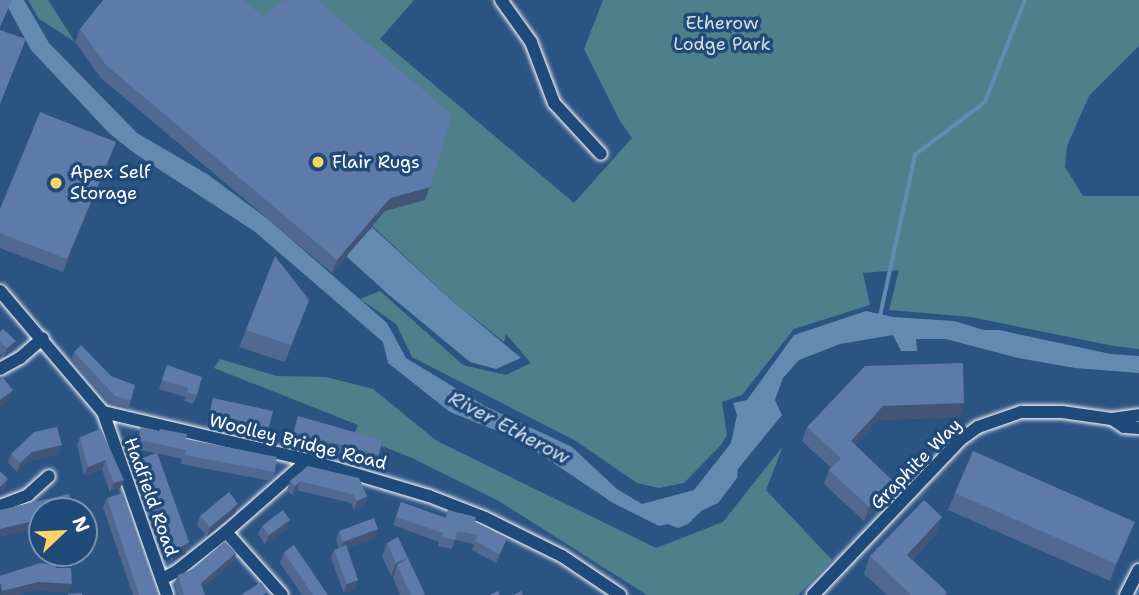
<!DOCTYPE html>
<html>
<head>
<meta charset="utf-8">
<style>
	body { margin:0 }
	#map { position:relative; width:1139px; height:595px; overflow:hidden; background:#2c5483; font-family:"Shantell Sans",sans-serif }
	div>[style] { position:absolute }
	.green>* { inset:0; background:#4f7f8a }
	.water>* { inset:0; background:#648ab1 }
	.stream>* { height:3.5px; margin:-1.75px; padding:0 1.75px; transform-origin:1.75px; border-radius:1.75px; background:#648ab1 }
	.roads { filter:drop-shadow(0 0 2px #fff) drop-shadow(0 0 2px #fff) }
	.minor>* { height:12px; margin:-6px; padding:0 6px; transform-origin:6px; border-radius:6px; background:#1f4a7a }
	.wall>* { inset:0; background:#516990 }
	.shaded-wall>* { inset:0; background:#425576 }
	.building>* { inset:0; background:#5e7aa8 }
	.dots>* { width:19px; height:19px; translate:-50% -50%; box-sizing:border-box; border:4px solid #1f4a7a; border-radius:50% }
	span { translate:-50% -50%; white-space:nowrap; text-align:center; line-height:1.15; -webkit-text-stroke:7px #1f4a7a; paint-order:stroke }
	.park-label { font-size:18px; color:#d3dfe2 }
	.poi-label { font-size:18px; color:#fff }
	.left { translate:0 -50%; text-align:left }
	.street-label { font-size:18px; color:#fff }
	.water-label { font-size:19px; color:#d0dce8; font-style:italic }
	.north { position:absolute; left:28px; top:497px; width:70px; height:70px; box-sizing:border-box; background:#1f4a7a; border:2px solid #7992af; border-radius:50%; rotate:67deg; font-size:19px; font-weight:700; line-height:28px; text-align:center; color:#fff }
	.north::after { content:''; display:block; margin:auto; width:24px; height:32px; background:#ffd166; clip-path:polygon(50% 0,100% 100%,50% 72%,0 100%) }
</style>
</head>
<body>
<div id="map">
	<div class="green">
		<i style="clip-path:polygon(28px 0,48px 0,75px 42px,39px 19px)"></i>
		<i style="clip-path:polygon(223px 0,414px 0,380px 39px,574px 203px,632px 138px,620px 121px,584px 49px,603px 0,1139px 0,1139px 46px,1089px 96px,1067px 146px,1065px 167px,1083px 196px,1139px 196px,1139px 349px,1114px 346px,971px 317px,889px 310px,899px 270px,863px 273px,870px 305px,794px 329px,742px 395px,722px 402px,727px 435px,720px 446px,684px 483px,659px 488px,637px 483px,576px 441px,412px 357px,396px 324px,360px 299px,380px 291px,463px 365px,506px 375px,531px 363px,506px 334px,504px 342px,450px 299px,362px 216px,258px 30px)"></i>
		<i style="clip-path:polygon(220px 359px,277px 376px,326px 377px,373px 389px,437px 441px,656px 548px,723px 522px,783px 446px,766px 490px,832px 560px,798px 595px,647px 595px,499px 501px,412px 458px,354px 435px,358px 425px,214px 368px)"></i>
	</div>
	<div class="water">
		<i style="clip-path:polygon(4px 0,24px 0,49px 43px,137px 133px,207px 174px,269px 220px,387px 323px,406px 358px,485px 406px,572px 447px,617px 489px,642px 504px,694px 490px,731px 443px,737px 415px,733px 403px,747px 400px,794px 335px,866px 311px,893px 317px,954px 321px,984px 330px,999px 330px,1111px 354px,1139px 356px,1139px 373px,1075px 368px,1018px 358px,946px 339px,916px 339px,917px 351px,901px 351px,893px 335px,840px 344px,799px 360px,783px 378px,775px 400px,782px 415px,738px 469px,737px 478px,718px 503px,701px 511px,688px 524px,678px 528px,668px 524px,659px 526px,613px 503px,519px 440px,450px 412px,388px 363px,383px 342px,254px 231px,134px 153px,109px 133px,31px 50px)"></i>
		<i style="clip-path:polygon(372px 227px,450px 299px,521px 358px,496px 369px,470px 362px,388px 294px,346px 256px)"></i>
	</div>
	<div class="stream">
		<i style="left:880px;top:316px;width:165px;rotate:-77.7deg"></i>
		<i style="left:915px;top:155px;width:88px;rotate:-37.1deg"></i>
		<i style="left:985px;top:102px;width:110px;rotate:-68.6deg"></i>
	</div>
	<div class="roads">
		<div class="minor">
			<i style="left:501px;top:0;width:52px;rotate:54.5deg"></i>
			<i style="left:531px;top:42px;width:65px;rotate:69.3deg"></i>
			<i style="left:554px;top:103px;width:69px;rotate:47.3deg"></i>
			<i style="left:0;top:291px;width:159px;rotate:49.6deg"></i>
			<i style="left:103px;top:412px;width:211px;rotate:13.2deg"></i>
			<i style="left:308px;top:460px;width:126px;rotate:16.6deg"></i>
			<i style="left:429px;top:496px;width:60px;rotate:21.4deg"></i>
			<i style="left:485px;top:518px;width:86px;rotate:26.3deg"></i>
			<i style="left:562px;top:556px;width:70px;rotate:33.9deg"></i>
			<i style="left:0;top:369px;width:23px;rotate:-29deg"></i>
			<i style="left:20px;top:358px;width:30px;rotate:-41deg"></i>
			<i style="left:103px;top:412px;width:194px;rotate:70.7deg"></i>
			<i style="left:1112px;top:419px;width:14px;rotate:34deg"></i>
			<i style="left:1124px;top:427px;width:15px;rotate:4deg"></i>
			<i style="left:0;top:506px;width:30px;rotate:-21deg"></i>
			<i style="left:28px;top:495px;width:28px;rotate:-42deg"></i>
			<i style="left:226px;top:532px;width:84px;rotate:48.4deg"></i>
			<i style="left:162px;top:579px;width:17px;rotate:-28deg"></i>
			<i style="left:177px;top:571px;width:63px;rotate:-38.5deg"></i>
			<i style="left:226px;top:532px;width:109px;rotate:-41.3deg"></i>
			<i style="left:813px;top:595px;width:214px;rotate:-46.5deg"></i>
			<i style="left:960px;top:440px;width:22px;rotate:-36deg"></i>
			<i style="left:978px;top:427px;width:46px;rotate:-19.2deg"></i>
			<i style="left:1021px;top:412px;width:41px"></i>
			<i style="left:1062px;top:412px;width:50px;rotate:8deg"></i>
			<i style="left:1112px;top:419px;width:27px;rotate:-8deg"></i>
			<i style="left:1126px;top:595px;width:28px;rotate:-63deg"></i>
		</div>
	</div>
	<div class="wall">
		<i style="clip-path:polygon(80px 29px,425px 200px,385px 211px,332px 273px,101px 78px,75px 42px)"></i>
		<i style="clip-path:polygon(116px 142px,63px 272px,0 248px,0 209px)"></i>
		<i style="clip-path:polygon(309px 300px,285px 362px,239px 347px,246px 330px)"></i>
		<i style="clip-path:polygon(0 332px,13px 350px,4px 357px,0 354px)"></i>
		<i style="clip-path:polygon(74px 352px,131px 400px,128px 409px,112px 405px,71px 361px)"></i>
		<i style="clip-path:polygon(167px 365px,197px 395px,193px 404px,184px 401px,185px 397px,159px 389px)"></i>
		<i style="clip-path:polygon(213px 398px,269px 427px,266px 436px,207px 423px)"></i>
		<i style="clip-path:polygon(964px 403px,959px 417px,878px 420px,855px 445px,893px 481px,888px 495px,864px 521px,824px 484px,829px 470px,831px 468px,802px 441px,807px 427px)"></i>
		<i style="clip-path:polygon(298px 416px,379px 455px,375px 464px,291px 441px)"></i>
		<i style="clip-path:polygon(141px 427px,186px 439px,275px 472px,271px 481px,181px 464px,182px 459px,157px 453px,189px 542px,185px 554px,171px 562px,138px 470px,143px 458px,156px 453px,135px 449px)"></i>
		<i style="clip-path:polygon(80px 437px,124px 480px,120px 488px,110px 492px,102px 469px,84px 475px,77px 445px)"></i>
		<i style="clip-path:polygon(11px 454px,59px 454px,29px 461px,17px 472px,8px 463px)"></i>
		<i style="clip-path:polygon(308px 466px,367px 496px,364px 505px,354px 510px,351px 503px,297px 490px,292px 495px,287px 490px,290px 481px)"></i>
		<i style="clip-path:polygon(955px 493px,1128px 539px,1110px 581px,948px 510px)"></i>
		<i style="clip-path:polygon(107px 498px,157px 595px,133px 595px,103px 507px)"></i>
		<i style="clip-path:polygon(401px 502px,445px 518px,448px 510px,475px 522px,507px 539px,496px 563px,472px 550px,474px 544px,455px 540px,452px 549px,438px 546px,439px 542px,393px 525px)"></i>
		<i style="clip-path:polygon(235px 513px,207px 536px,197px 525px,200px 516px)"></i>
		<i style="clip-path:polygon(942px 517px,935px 535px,912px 560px,947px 592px,946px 595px,887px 595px,864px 574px,870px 556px)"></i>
		<i style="clip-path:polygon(262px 526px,287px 529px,265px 544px,258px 534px)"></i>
		<i style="clip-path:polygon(339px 531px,375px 538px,347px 548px,358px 580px,355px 589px,344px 593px,331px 558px,334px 550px,339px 548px,336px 540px)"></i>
		<i style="clip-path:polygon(387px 543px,425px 595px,400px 595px,393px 578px,394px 575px,391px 576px,382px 556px)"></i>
		<i style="clip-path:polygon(284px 552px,328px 595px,302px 595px,280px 563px)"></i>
		<i style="clip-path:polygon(236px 553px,233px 562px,202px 588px,205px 595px,178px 595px,174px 584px,178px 575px)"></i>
	</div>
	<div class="shaded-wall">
		<i style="clip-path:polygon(116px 142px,112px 155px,63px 272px,67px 259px)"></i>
		<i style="clip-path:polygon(430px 187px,425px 200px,385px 211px,332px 273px,337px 260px,390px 198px)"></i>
		<i style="clip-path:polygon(16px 341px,13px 350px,4px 357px,7px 348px)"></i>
		<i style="clip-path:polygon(13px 390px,10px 398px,0 407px,0 400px)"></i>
		<i style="clip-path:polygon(964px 403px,959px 417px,878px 420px,846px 455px,851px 441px,883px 406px)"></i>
		<i style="clip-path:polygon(62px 445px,59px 454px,29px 461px,17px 472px,20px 463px,32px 452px)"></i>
		<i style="clip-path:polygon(105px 460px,102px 469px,84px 475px,88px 467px)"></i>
		<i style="clip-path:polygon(8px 479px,5px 488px,0 493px,0 487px)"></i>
		<i style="clip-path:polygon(124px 480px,120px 488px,110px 492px,114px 483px)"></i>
		<i style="clip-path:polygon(300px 481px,297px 490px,292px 495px,295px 486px)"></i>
		<i style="clip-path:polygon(893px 481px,888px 495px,864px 521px,869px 507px)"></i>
		<i style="clip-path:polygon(367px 496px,364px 505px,354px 510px,357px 501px)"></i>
		<i style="clip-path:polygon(238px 504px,235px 513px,207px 536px,210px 527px)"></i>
		<i style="clip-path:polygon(942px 517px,935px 535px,900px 572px,907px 555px)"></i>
		<i style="clip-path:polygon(42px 519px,42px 527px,0 537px,0 529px)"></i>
		<i style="clip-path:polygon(290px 520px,287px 529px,265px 544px,269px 535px)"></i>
		<i style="clip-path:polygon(1135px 522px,1128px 539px,1110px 581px,1116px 564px)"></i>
		<i style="clip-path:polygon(378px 529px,375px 538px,340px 551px,343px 542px)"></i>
		<i style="clip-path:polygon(189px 542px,185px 554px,171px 562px,176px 550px)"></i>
		<i style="clip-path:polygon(236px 553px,233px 562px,198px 592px,201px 583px)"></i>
		<i style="clip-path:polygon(406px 559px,397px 565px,394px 575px,391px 576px,396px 563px)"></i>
		<i style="clip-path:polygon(358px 580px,355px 589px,344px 593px,347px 584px)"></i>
		<i style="clip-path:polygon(39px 582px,72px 584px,68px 593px,36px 590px,18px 595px,1px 595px,2px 591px)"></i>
	</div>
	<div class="building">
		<i style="clip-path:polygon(0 0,12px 0,0 27px)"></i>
		<i style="clip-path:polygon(103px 0,243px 0,263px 17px,280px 2px,286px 0,317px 0,452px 115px,430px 187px,390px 198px,337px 260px,106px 65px,80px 29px)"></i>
		<i style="clip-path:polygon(0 30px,26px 39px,0 104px)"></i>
		<i style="clip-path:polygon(40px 112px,116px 142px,67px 259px,0 233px,0 209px)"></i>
		<i style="clip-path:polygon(275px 256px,309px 300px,291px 345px,246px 330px)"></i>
		<i style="clip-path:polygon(3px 329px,16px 341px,7px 348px,0 342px,0 332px)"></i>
		<i style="clip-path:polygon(81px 345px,111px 376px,135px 385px,131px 400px,115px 396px,74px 352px)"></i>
		<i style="clip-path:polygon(963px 363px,964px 403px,883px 406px,851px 441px,893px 481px,869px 507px,829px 470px,841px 458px,807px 427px,865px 366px)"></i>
		<i style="clip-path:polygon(167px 365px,202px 377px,197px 395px,187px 392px,188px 388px,162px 380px)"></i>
		<i style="clip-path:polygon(3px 378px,13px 390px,0 400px,0 380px)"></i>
		<i style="clip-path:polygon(213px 398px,273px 411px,269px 427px,210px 414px)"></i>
		<i style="clip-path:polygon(298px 416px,382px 440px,379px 455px,294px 432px)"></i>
		<i style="clip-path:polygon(57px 427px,62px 445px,32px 452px,20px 463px,11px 454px,34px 432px)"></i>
		<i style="clip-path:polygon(141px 427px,159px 431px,160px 429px,187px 434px,186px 439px,277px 457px,275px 472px,185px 455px,186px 450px,139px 440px)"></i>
		<i style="clip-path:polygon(101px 429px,124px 480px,114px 483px,105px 460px,88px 467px,80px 437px)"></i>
		<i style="clip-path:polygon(973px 451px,1135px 522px,1116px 564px,955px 493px)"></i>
		<i style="clip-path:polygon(157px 453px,189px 542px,176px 550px,143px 458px)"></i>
		<i style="clip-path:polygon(308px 466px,359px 478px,367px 496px,357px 501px,354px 495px,300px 481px,295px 486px,290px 481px)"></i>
		<i style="clip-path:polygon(0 471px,8px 479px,0 487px)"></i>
		<i style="clip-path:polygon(229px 492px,238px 504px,210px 527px,200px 516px)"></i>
		<i style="clip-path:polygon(123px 493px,157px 595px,139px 595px,107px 498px)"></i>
		<i style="clip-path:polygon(69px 494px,73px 511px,42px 511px,42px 519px,0 529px,0 510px)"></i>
		<i style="clip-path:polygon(924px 500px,942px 517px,907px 555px,947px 592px,944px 595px,911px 595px,870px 556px)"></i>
		<i style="clip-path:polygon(401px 502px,446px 518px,448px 510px,476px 517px,475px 522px,507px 539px,499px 554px,475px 541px,478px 535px,457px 531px,455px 540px,441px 537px,443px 533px,396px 517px)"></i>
		<i style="clip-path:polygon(283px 510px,290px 520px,269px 535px,262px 526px)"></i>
		<i style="clip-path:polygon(374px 518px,378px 529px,343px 542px,339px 531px)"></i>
		<i style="clip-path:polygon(398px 537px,425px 594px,423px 595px,411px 595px,397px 565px,406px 559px,396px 563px,387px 543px)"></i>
		<i style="clip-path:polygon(225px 541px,236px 553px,201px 583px,205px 595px,184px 595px,178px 575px,191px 571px)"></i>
		<i style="clip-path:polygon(294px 545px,328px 595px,313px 595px,284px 552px)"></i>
		<i style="clip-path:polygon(346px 545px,358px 580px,347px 584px,334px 550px)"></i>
		<i style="clip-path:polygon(40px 563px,56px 565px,56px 568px,71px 568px,72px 584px,39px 582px,2px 591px,0 582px,0 576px)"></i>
		<i style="clip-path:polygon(261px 582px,268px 592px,263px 595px,241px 595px)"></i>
		<i style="clip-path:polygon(498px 591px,500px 595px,490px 595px)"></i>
		<i style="clip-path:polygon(521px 591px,523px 595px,514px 595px)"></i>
		<i style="clip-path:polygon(82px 593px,82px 595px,68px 595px,68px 594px)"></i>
	</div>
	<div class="dots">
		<i style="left:318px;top:162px;background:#ffd166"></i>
		<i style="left:56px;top:183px;background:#ffd166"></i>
	</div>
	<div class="park-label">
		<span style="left:722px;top:34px">Etherow<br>Lodge Park</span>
	</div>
	<div class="poi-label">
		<span class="left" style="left:332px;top:162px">Flair Rugs</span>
		<span class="left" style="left:70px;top:183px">Apex Self<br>Storage</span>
	</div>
	<div class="street-label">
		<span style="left:298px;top:442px;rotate:14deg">Woolley Bridge Road</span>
		<span style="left:916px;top:464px;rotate:-45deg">Graphite Way</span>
		<span style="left:151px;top:497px;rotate:70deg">Hadfield Road</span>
	</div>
	<div class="water-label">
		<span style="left:509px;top:428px;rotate:28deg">River Etherow</span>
	</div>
	<div class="north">N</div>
</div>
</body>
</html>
